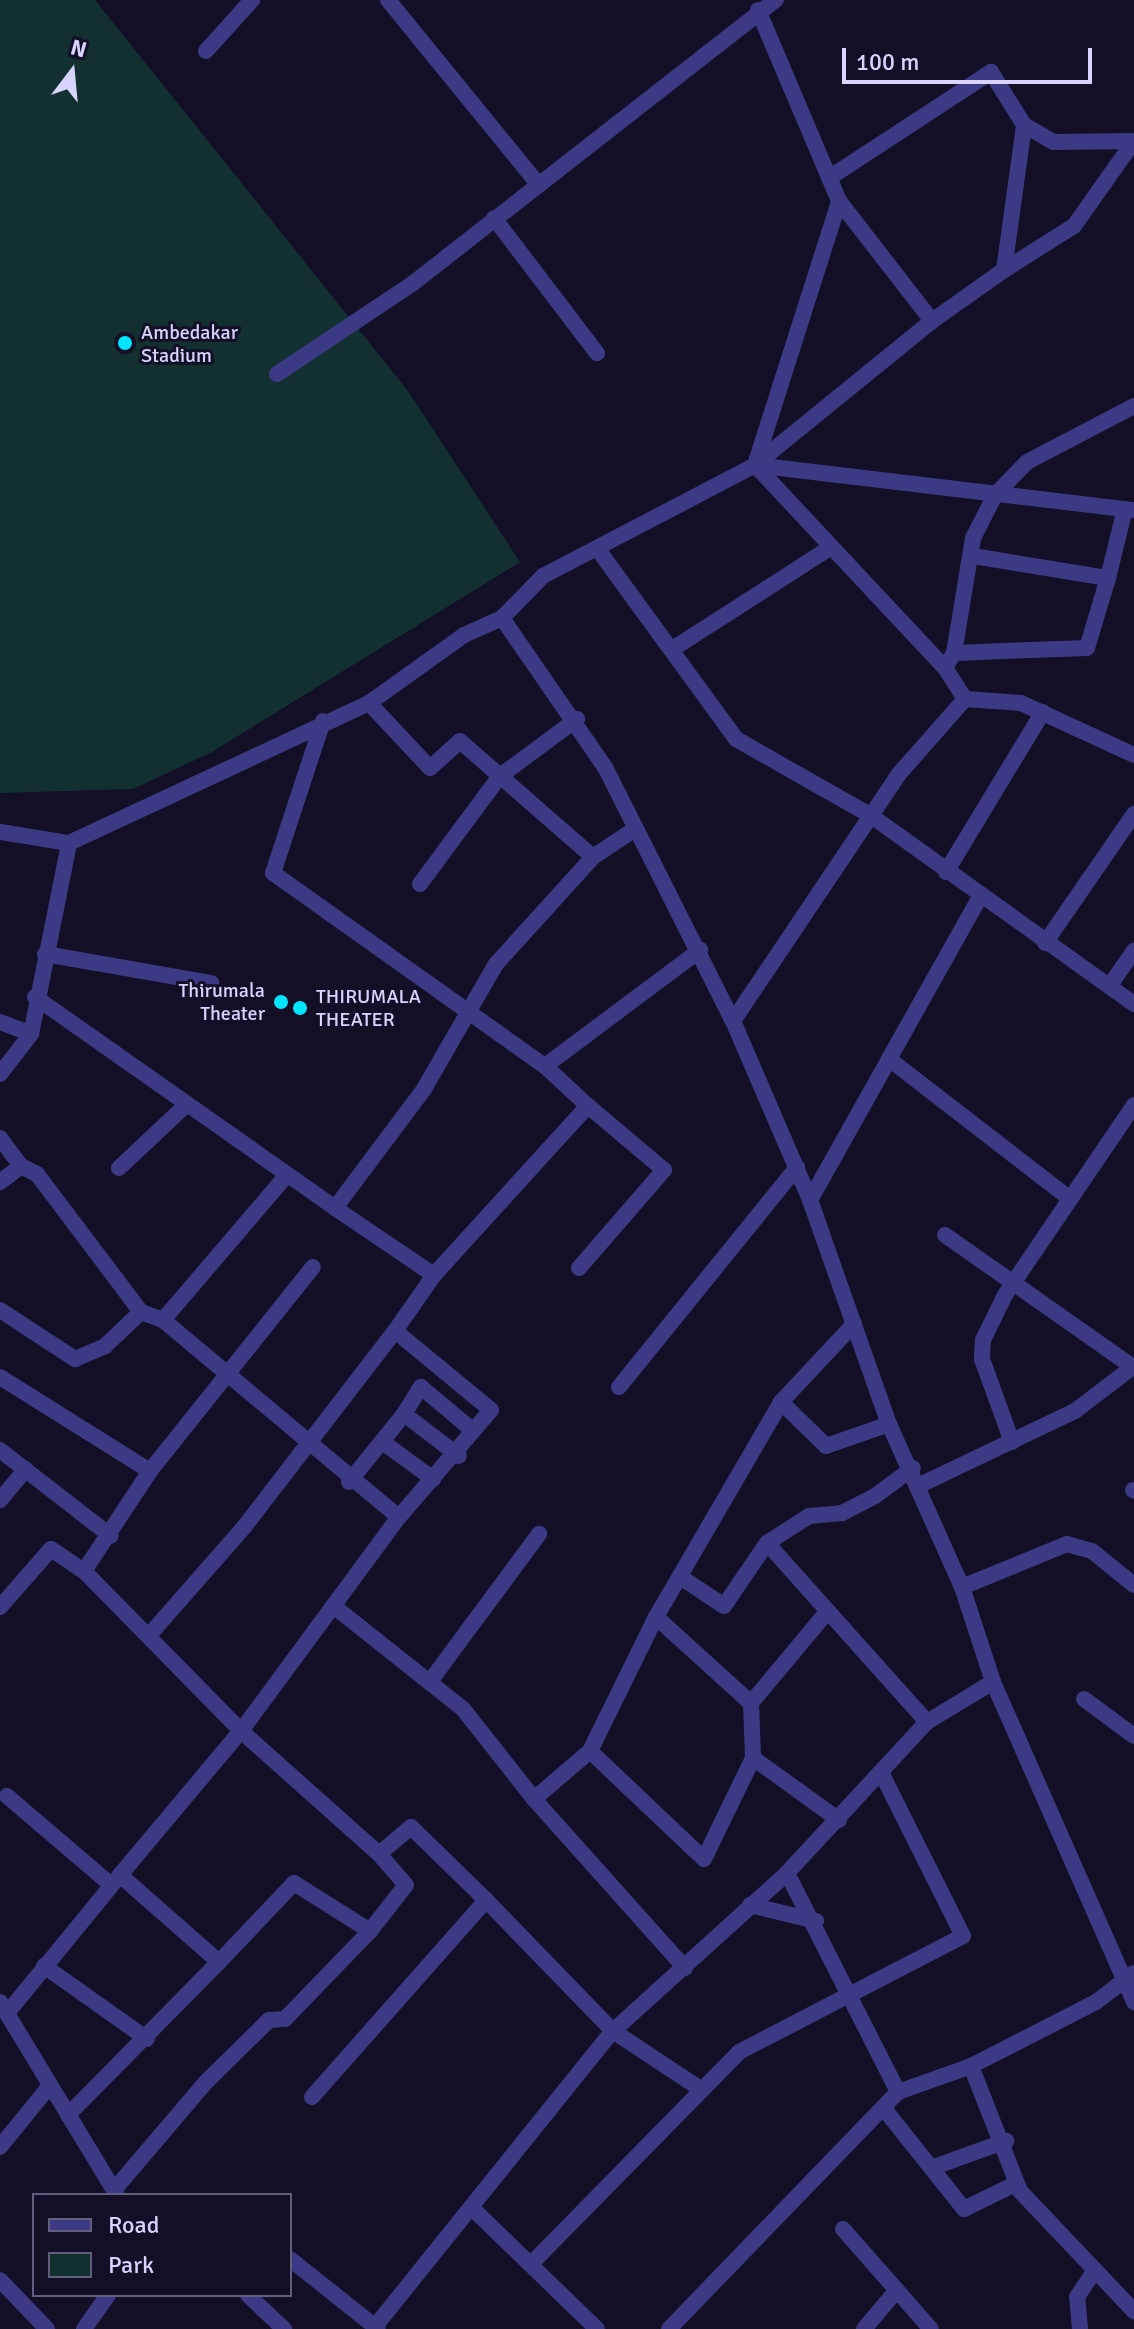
<!DOCTYPE html>
<html>
<head>
<meta charset="utf-8">
<style>
	body { margin:0 }
	#map { position:relative; width:1134px; height:2329px; overflow:hidden; background:#130f26; font-family:Signika,sans-serif }
	div>[style] { position:absolute }
	.green>* { inset:0; background:#12302f }
	.minor>* { height:16px; margin:-8px; padding:0 8px; transform-origin:8px; border-radius:8px; background:#3d3a85 }
	.dots>* { width:22px; height:22px; translate:-50% -50%; box-sizing:border-box; border:4px solid #130f26; border-radius:50% }
	span { translate:-50% -50%; white-space:nowrap; text-align:center; line-height:1.15; -webkit-text-stroke:6px #130f26; paint-order:stroke }
	.poi-label { font-size:20px; color:#d9d4ff }
	.left { translate:0 -50%; text-align:left }
	.right { translate:-100% -50%; text-align:right }
	.legend { position:absolute; left:32px; top:2193px; width:260px; height:104px; box-sizing:border-box; background:#130f26; border:2px solid #625e7d; margin:0; padding:10px 14px; list-style:none; font-size:24px; color:#d9d4ff }
	.legend li { display:flex; align-items:center; gap:16px; height:40px }
	.legend b { width:40px; border:2px solid #625e7d }
	.north { position:absolute; left:32px; top:32px; width:80px; height:80px; -webkit-text-stroke:6px #130f26; paint-order:stroke; rotate:16deg; font-size:22px; font-weight:700; line-height:32px; text-align:center; color:#d9d4ff }
	.north::after { content:''; display:block; margin:auto; width:28px; height:36px; background:#d9d4ff; clip-path:polygon(50% 0,100% 100%,50% 72%,0 100%) }
	.scale { position:absolute; left:842px; top:48px; width:250px; height:36px; box-sizing:border-box; border:4px solid #d9d4ff; border-top:0; padding-left:10px; font-size:24px; line-height:28px; white-space:nowrap; color:#d9d4ff; -webkit-text-stroke:6px #130f26; paint-order:stroke }
</style>
</head>
<body>
<div id="map">
	<div class="green">
		<i style="clip-path:polygon(0 0,95px 0,408px 391px,520px 562px,212px 752px,133px 789px,0 793px)"></i>
	</div>
	<div class="minor">
		<i style="left:388px;top:0;width:239px;rotate:50.8deg"></i>
		<i style="left:758px;top:10px;width:207px;rotate:67deg"></i>
		<i style="left:839px;top:201px;width:152px;rotate:52.2deg"></i>
		<i style="left:932px;top:321px;width:228px;rotate:140.9deg"></i>
		<i style="left:755px;top:465px;width:277px;rotate:-72.3deg"></i>
		<i style="left:206px;top:51px;width:69px;rotate:-48deg"></i>
		<i style="left:829px;top:178px;width:194px;rotate:-33.2deg"></i>
		<i style="left:991px;top:72px;width:62px;rotate:58.1deg"></i>
		<i style="left:494px;top:218px;width:170px;rotate:52.7deg"></i>
		<i style="left:1004px;top:270px;width:83px;rotate:-32.2deg"></i>
		<i style="left:1074px;top:226px;width:104px;rotate:-54.8deg"></i>
		<i style="left:932px;top:321px;width:88px;rotate:-35.3deg"></i>
		<i style="left:1004px;top:270px;width:146px;rotate:-82.1deg"></i>
		<i style="left:1024px;top:125px;width:34px;rotate:30deg"></i>
		<i style="left:1054px;top:142px;width:80px;rotate:-0.7deg"></i>
		<i style="left:277px;top:374px;width:162px;rotate:-33.7deg"></i>
		<i style="left:412px;top:284px;width:462px;rotate:-38deg"></i>
		<i style="left:755px;top:465px;width:278px;rotate:46.9deg"></i>
		<i style="left:945px;top:668px;width:17px;rotate:-59deg"></i>
		<i style="left:954px;top:653px;width:117px;rotate:-80.6deg"></i>
		<i style="left:973px;top:538px;width:48px;rotate:-62.9deg"></i>
		<i style="left:995px;top:495px;width:46px;rotate:-45.9deg"></i>
		<i style="left:1027px;top:462px;width:121px;rotate:-27.6deg"></i>
		<i style="left:599px;top:551px;width:233px;rotate:53.9deg"></i>
		<i style="left:736px;top:739px;width:154px;rotate:29.6deg"></i>
		<i style="left:870px;top:815px;width:325px;rotate:35.6deg"></i>
		<i style="left:973px;top:556px;width:137px;rotate:9.3deg"></i>
		<i style="left:1108px;top:578px;width:71px;rotate:-76.2deg"></i>
		<i style="left:502px;top:618px;width:59px;rotate:-45.7deg"></i>
		<i style="left:543px;top:576px;width:239px;rotate:-27.6deg"></i>
		<i style="left:755px;top:465px;width:382px;rotate:6.8deg"></i>
		<i style="left:674px;top:648px;width:185px;rotate:-32.7deg"></i>
		<i style="left:954px;top:653px;width:133px;rotate:-2.2deg"></i>
		<i style="left:1087px;top:648px;width:73px;rotate:-73.3deg"></i>
		<i style="left:945px;top:668px;width:37px;rotate:57deg"></i>
		<i style="left:965px;top:699px;width:56px;rotate:4.1deg"></i>
		<i style="left:1021px;top:703px;width:124px;rotate:24.7deg"></i>
		<i style="left:369px;top:703px;width:89px;rotate:46.8deg"></i>
		<i style="left:430px;top:768px;width:40px;rotate:-42deg"></i>
		<i style="left:460px;top:741px;width:176px;rotate:41.1deg"></i>
		<i style="left:323px;top:721px;width:160px;rotate:108.2deg"></i>
		<i style="left:273px;top:873px;width:334px;rotate:35.4deg"></i>
		<i style="left:545px;top:1066px;width:194px;rotate:-36.8deg"></i>
		<i style="left:0;top:832px;width:70px;rotate:9.1deg"></i>
		<i style="left:69px;top:843px;width:331px;rotate:-25deg"></i>
		<i style="left:369px;top:703px;width:117px;rotate:-35.6deg"></i>
		<i style="left:464px;top:635px;width:42px;rotate:-24.1deg"></i>
		<i style="left:502px;top:618px;width:183px;rotate:55.4deg"></i>
		<i style="left:606px;top:769px;width:282px;rotate:63.3deg"></i>
		<i style="left:733px;top:1021px;width:195px;rotate:66.7deg"></i>
		<i style="left:810px;top:1200px;width:238px;rotate:70.6deg"></i>
		<i style="left:889px;top:1424px;width:179px;rotate:65.9deg"></i>
		<i style="left:962px;top:1587px;width:100px;rotate:71.9deg"></i>
		<i style="left:993px;top:1682px;width:350px;rotate:66.2deg"></i>
		<i style="left:946px;top:872px;width:187px;rotate:-58.8deg"></i>
		<i style="left:420px;top:884px;width:134px;rotate:-53.5deg"></i>
		<i style="left:500px;top:776px;width:96px;rotate:-36.5deg"></i>
		<i style="left:1045px;top:943px;width:157px;rotate:-55.4deg"></i>
		<i style="left:45px;top:954px;width:169px;rotate:9.9deg"></i>
		<i style="left:1110px;top:985px;width:42px;rotate:-54.8deg"></i>
		<i style="left:35px;top:997px;width:367px;rotate:35.1deg"></i>
		<i style="left:335px;top:1208px;width:149px;rotate:-53.2deg"></i>
		<i style="left:424px;top:1089px;width:144px;rotate:-60.1deg"></i>
		<i style="left:496px;top:964px;width:144px;rotate:-47.8deg"></i>
		<i style="left:593px;top:857px;width:47px;rotate:-33.7deg"></i>
		<i style="left:733px;top:1021px;width:296px;rotate:-56.1deg"></i>
		<i style="left:898px;top:775px;width:101px;rotate:-48.6deg"></i>
		<i style="left:0;top:1022px;width:33px;rotate:21deg"></i>
		<i style="left:889px;top:1059px;width:188px;rotate:-60.7deg"></i>
		<i style="left:0;top:1074px;width:51px;rotate:-52.2deg"></i>
		<i style="left:31px;top:1034px;width:195px;rotate:-78.7deg"></i>
		<i style="left:0;top:1138px;width:35px;rotate:53deg"></i>
		<i style="left:21px;top:1166px;width:18px;rotate:27deg"></i>
		<i style="left:37px;top:1174px;width:173px;rotate:53deg"></i>
		<i style="left:141px;top:1312px;width:23px;rotate:20deg"></i>
		<i style="left:163px;top:1320px;width:307px;rotate:39.9deg"></i>
		<i style="left:119px;top:1168px;width:92px;rotate:-43.2deg"></i>
		<i style="left:0;top:1182px;width:26px;rotate:-37deg"></i>
		<i style="left:810px;top:1200px;width:162px;rotate:-60.7deg"></i>
		<i style="left:889px;top:1059px;width:229px;rotate:37.7deg"></i>
		<i style="left:335px;top:1208px;width:120px;rotate:34.1deg"></i>
		<i style="left:945px;top:1235px;width:230px;rotate:35.1deg"></i>
		<i style="left:579px;top:1268px;width:130px;rotate:-49.1deg"></i>
		<i style="left:664px;top:1170px;width:99px;rotate:-139.9deg"></i>
		<i style="left:0;top:1310px;width:90px;rotate:33.2deg"></i>
		<i style="left:75px;top:1359px;width:33px;rotate:-23deg"></i>
		<i style="left:105px;top:1346px;width:50px;rotate:-43.4deg"></i>
		<i style="left:163px;top:1320px;width:189px;rotate:-49.5deg"></i>
		<i style="left:395px;top:1331px;width:68px;rotate:-55.1deg"></i>
		<i style="left:434px;top:1275px;width:229px;rotate:-47.7deg"></i>
		<i style="left:588px;top:1106px;width:59px;rotate:-137.1deg"></i>
		<i style="left:0;top:1377px;width:177px;rotate:32.1deg"></i>
		<i style="left:150px;top:1471px;width:120px;rotate:123.4deg"></i>
		<i style="left:619px;top:1387px;width:283px;rotate:-51deg"></i>
		<i style="left:781px;top:1402px;width:63px;rotate:44.4deg"></i>
		<i style="left:826px;top:1446px;width:67px;rotate:-19.2deg"></i>
		<i style="left:404px;top:1414px;width:32px;rotate:-58deg"></i>
		<i style="left:421px;top:1387px;width:67px;rotate:40.1deg"></i>
		<i style="left:1012px;top:1442px;width:88px;rotate:-109.9deg"></i>
		<i style="left:982px;top:1359px;width:19px;rotate:-87deg"></i>
		<i style="left:983px;top:1340px;width:50px;rotate:-63.9deg"></i>
		<i style="left:1005px;top:1295px;width:230px;rotate:-55.8deg"></i>
		<i style="left:384px;top:1443px;width:61px;rotate:36.3deg"></i>
		<i style="left:0;top:1450px;width:140px;rotate:37.8deg"></i>
		<i style="left:150px;top:1471px;width:261px;rotate:-51.4deg"></i>
		<i style="left:349px;top:1482px;width:87px;rotate:-51deg"></i>
		<i style="left:404px;top:1414px;width:69px;rotate:37.4deg"></i>
		<i style="left:922px;top:1484px;width:170px;rotate:-25.5deg"></i>
		<i style="left:1075px;top:1411px;width:74px;rotate:-37.3deg"></i>
		<i style="left:1133px;top:1490px;width:1px;rotate:45deg"></i>
		<i style="left:0;top:1500px;width:40px;rotate:-50deg"></i>
		<i style="left:767px;top:1543px;width:50px;rotate:-32.7deg"></i>
		<i style="left:809px;top:1516px;width:33px;rotate:-5deg"></i>
		<i style="left:842px;top:1513px;width:37px;rotate:-27deg"></i>
		<i style="left:875px;top:1496px;width:47px;rotate:-36.4deg"></i>
		<i style="left:682px;top:1578px;width:50px;rotate:33.7deg"></i>
		<i style="left:724px;top:1606px;width:76px;rotate:-55.7deg"></i>
		<i style="left:767px;top:1543px;width:240px;rotate:48.2deg"></i>
		<i style="left:962px;top:1587px;width:113px;rotate:-22.3deg"></i>
		<i style="left:1067px;top:1544px;width:26px;rotate:16deg"></i>
		<i style="left:1092px;top:1551px;width:54px;rotate:39deg"></i>
		<i style="left:0;top:1607px;width:77px;rotate:-48.7deg"></i>
		<i style="left:51px;top:1549px;width:40px;rotate:34deg"></i>
		<i style="left:84px;top:1571px;width:224px;rotate:45.5deg"></i>
		<i style="left:241px;top:1731px;width:266px;rotate:-53.6deg"></i>
		<i style="left:399px;top:1517px;width:141px;rotate:-49.3deg"></i>
		<i style="left:491px;top:1410px;width:124px;rotate:-140.5deg"></i>
		<i style="left:395px;top:1331px;width:246px;rotate:127.6deg"></i>
		<i style="left:245px;top:1526px;width:144px;rotate:131.3deg"></i>
		<i style="left:336px;top:1608px;width:162px;rotate:38.5deg"></i>
		<i style="left:463px;top:1709px;width:115px;rotate:51.7deg"></i>
		<i style="left:827px;top:1612px;width:119px;rotate:129.9deg"></i>
		<i style="left:751px;top:1703px;width:55px;rotate:87.9deg"></i>
		<i style="left:753px;top:1758px;width:106px;rotate:35.8deg"></i>
		<i style="left:656px;top:1617px;width:128px;rotate:42.2deg"></i>
		<i style="left:431px;top:1680px;width:182px;rotate:-53.5deg"></i>
		<i style="left:1084px;top:1699px;width:62px;rotate:36.5deg"></i>
		<i style="left:590px;top:1751px;width:149px;rotate:-63.8deg"></i>
		<i style="left:656px;top:1617px;width:249px;rotate:-59.8deg"></i>
		<i style="left:781px;top:1402px;width:107px;rotate:-46.9deg"></i>
		<i style="left:7px;top:1796px;width:134px;rotate:40.5deg"></i>
		<i style="left:787px;top:1873px;width:246px;rotate:63.1deg"></i>
		<i style="left:750px;top:1905px;width:68px;rotate:13.6deg"></i>
		<i style="left:219px;top:1962px;width:109px;rotate:-46.5deg"></i>
		<i style="left:294px;top:1883px;width:90px;rotate:32.3deg"></i>
		<i style="left:370px;top:1931px;width:58px;rotate:-52deg"></i>
		<i style="left:406px;top:1885px;width:41px;rotate:-131.1deg"></i>
		<i style="left:44px;top:1966px;width:126px;rotate:35.3deg"></i>
		<i style="left:685px;top:1968px;width:227px;rotate:-131.8deg"></i>
		<i style="left:534px;top:1799px;width:74px;rotate:-40.6deg"></i>
		<i style="left:590px;top:1751px;width:157px;rotate:43.5deg"></i>
		<i style="left:704px;top:1859px;width:112px;rotate:-64.1deg"></i>
		<i style="left:0;top:2002px;width:226px;rotate:58.8deg"></i>
		<i style="left:8px;top:2012px;width:177px;rotate:-50.7deg"></i>
		<i style="left:971px;top:2066px;width:134px;rotate:68.6deg"></i>
		<i style="left:1020px;top:2191px;width:166px;rotate:46.5deg"></i>
		<i style="left:312px;top:2097px;width:263px;rotate:-48.5deg"></i>
		<i style="left:486px;top:1900px;width:182px;rotate:45.9deg"></i>
		<i style="left:613px;top:2031px;width:103px;rotate:33.5deg"></i>
		<i style="left:885px;top:2110px;width:127px;rotate:51.4deg"></i>
		<i style="left:964px;top:2209px;width:57px;rotate:-26.1deg"></i>
		<i style="left:68px;top:2115px;width:215px;rotate:-45.4deg"></i>
		<i style="left:219px;top:1962px;width:132px;rotate:-138.7deg"></i>
		<i style="left:120px;top:1875px;width:188px;rotate:-50deg"></i>
		<i style="left:241px;top:1731px;width:185px;rotate:41.7deg"></i>
		<i style="left:379px;top:1854px;width:42px;rotate:-40.2deg"></i>
		<i style="left:411px;top:1827px;width:105px;rotate:44.2deg"></i>
		<i style="left:0;top:2147px;width:76px;rotate:-50.9deg"></i>
		<i style="left:934px;top:2167px;width:77px;rotate:-19.9deg"></i>
		<i style="left:114px;top:2190px;width:142px;rotate:-49.6deg"></i>
		<i style="left:206px;top:2082px;width:88px;rotate:-44.5deg"></i>
		<i style="left:269px;top:2020px;width:16px;rotate:-4deg"></i>
		<i style="left:285px;top:2019px;width:122px;rotate:-46deg"></i>
		<i style="left:471px;top:2207px;width:175px;rotate:44.1deg"></i>
		<i style="left:843px;top:2229px;width:133px;rotate:48.7deg"></i>
		<i style="left:290px;top:2259px;width:112px;rotate:38.5deg"></i>
		<i style="left:531px;top:2264px;width:297px;rotate:-45.5deg"></i>
		<i style="left:739px;top:2052px;width:252px;rotate:-27.4deg"></i>
		<i style="left:963px;top:1936px;width:181px;rotate:-116.6deg"></i>
		<i style="left:0;top:2280px;width:68px;rotate:46.2deg"></i>
		<i style="left:248px;top:2295px;width:50px;rotate:43.4deg"></i>
		<i style="left:84px;top:2329px;width:42px;rotate:-54.8deg"></i>
		<i style="left:373px;top:2329px;width:383px;rotate:-51.2deg"></i>
		<i style="left:613px;top:2031px;width:235px;rotate:-42.2deg"></i>
		<i style="left:787px;top:1873px;width:206px;rotate:-47.2deg"></i>
		<i style="left:927px;top:1722px;width:77px;rotate:-31.2deg"></i>
		<i style="left:669px;top:2329px;width:330px;rotate:-46deg"></i>
		<i style="left:898px;top:2092px;width:77px;rotate:-19.6deg"></i>
		<i style="left:971px;top:2066px;width:140px;rotate:-27.1deg"></i>
		<i style="left:1096px;top:2002px;width:48px;rotate:-37.3deg"></i>
		<i style="left:864px;top:2329px;width:51px;rotate:-49.8deg"></i>
		<i style="left:1080px;top:2329px;width:32px;rotate:-95deg"></i>
		<i style="left:1077px;top:2297px;width:29px;rotate:-56deg"></i>
	</div>
	<div class="dots">
		<i style="left:125px;top:343px;background:#00e5ff"></i>
		<i style="left:281px;top:1002px;background:#00e5ff"></i>
		<i style="left:300px;top:1008px;background:#00e5ff"></i>
	</div>
	<div class="poi-label">
		<span class="left" style="left:141px;top:344px">Ambedakar<br>Stadium</span>
		<span class="right" style="left:265px;top:1002px">Thirumala<br>Theater</span>
		<span class="left" style="left:316px;top:1008px">THIRUMALA<br>THEATER</span>
	</div>
	<ul class="legend">
	<li><b style="height:10px;background:#3d3a85"></b>Road</li>
	<li><b style="height:22px;background:#12302f"></b>Park</li>
	</ul>
	<div class="north">N</div>
	<div class="scale">100 m</div>
</div>
</body>
</html>
